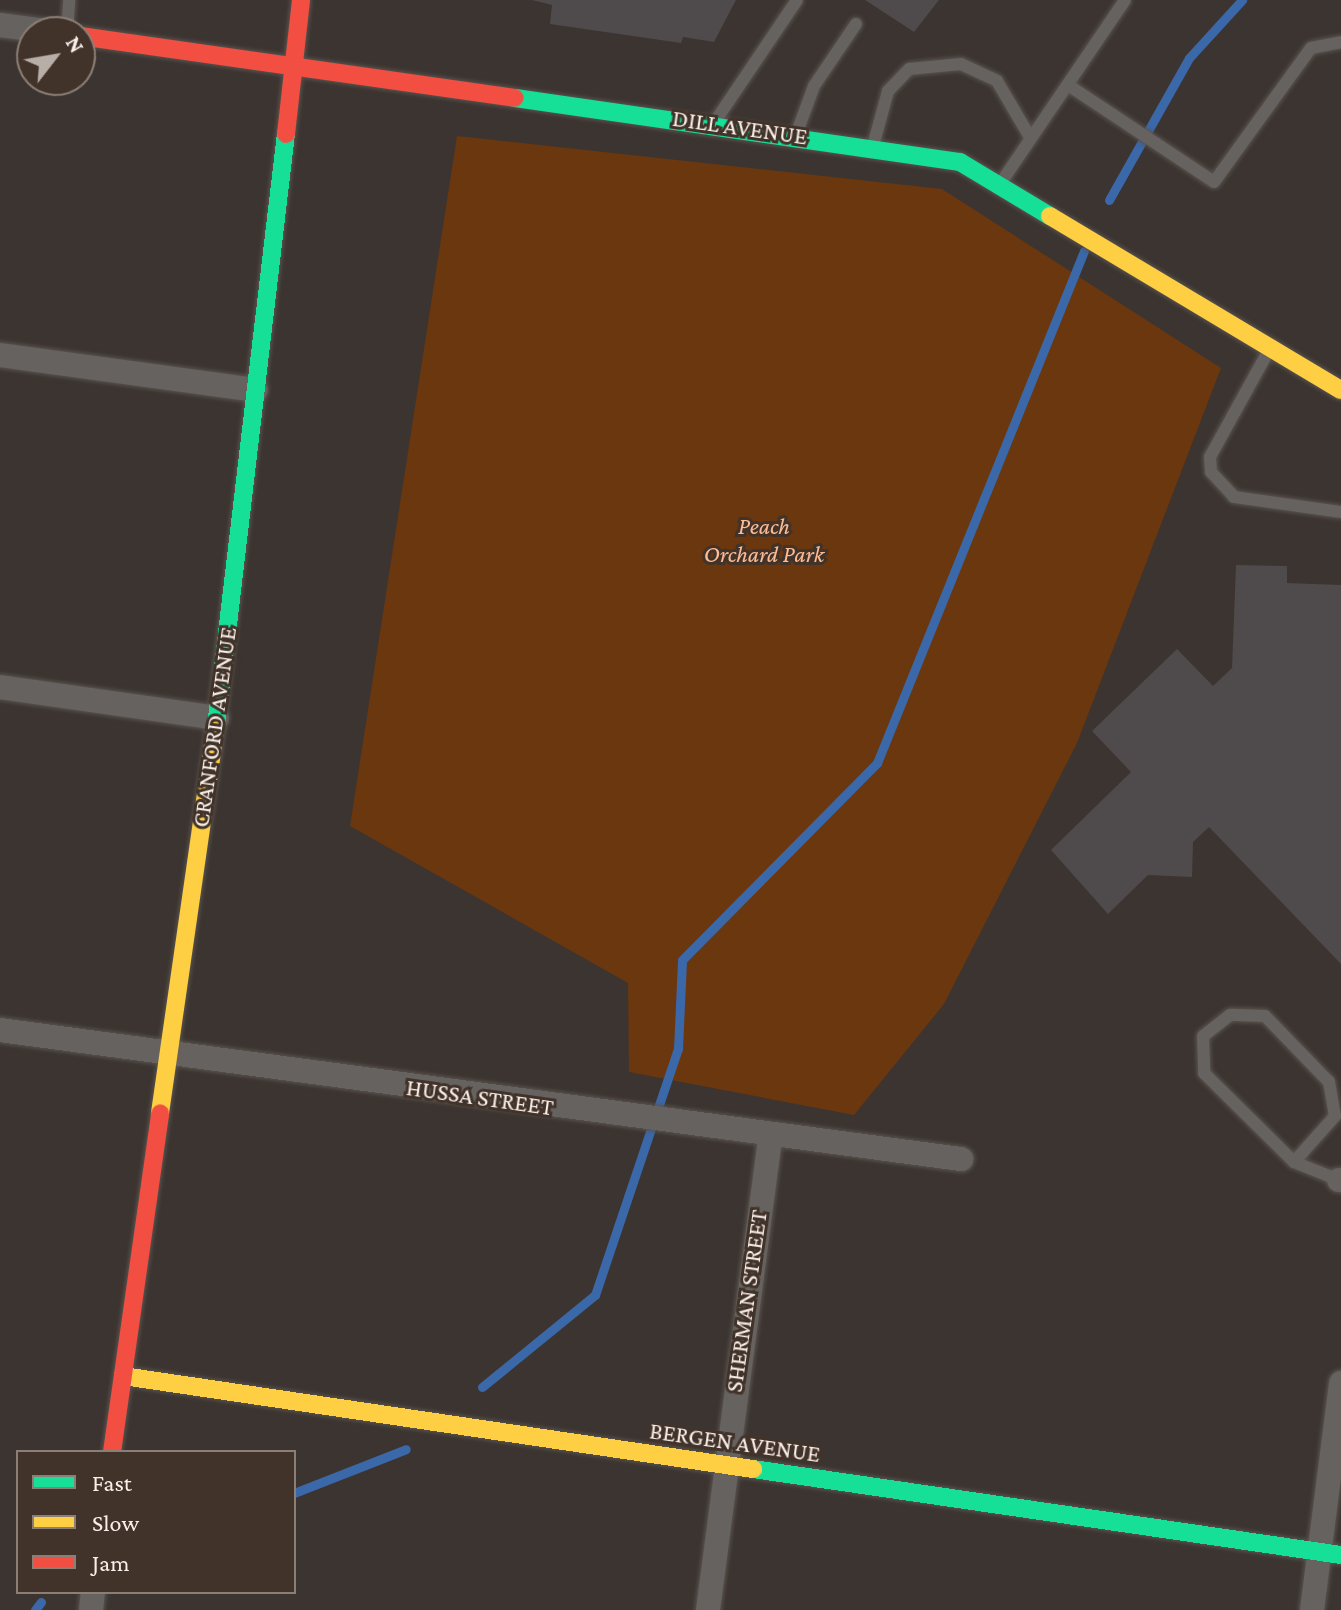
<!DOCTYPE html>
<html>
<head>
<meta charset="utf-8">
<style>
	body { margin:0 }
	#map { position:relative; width:1341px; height:1610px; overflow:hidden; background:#3c3430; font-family:"Crimson Pro",serif }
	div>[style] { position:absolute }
	.green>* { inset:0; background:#6a370e }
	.stream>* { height:9px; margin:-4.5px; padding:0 4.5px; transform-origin:4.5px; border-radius:4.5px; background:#3b68a9 }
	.building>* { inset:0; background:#4f4a4b }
	.roads { filter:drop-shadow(0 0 2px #59534e) drop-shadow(0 0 2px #59534e) }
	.lane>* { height:12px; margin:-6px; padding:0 6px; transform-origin:6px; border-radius:6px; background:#656260 }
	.street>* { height:24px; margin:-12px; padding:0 12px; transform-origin:12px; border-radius:12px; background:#656260 }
	.fast>* { height:18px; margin:-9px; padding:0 9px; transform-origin:9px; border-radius:9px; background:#16e098 }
	.slow>* { height:18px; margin:-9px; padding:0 9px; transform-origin:9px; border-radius:9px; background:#ffcf43 }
	.jam>* { height:18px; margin:-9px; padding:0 9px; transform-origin:9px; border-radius:9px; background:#f24e42 }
	span { translate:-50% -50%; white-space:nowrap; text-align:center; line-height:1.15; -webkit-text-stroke:6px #42332a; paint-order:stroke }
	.street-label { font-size:24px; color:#f9efe9 }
	.park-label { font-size:24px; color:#febc93; font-style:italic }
	.legend { position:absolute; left:16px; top:1450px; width:280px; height:144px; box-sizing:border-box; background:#42332a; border:2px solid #8b7e76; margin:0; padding:10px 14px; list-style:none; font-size:24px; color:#f9efe9 }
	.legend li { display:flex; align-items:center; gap:16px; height:40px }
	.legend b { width:40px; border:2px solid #8b7e76 }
	.north { position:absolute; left:16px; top:16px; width:80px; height:80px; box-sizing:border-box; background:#42332a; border:2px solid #8b7e76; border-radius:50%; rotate:59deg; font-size:22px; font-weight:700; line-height:32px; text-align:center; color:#f9efe9 }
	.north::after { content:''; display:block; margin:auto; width:28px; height:36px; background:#b7aea8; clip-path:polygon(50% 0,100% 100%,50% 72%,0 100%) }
</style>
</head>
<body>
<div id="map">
	<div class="green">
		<i style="clip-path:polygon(457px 136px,942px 189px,1221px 368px,1077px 743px,944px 1004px,854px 1115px,629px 1072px,628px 983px,350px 826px)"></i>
	</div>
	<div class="stream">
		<i style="left:1109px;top:200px;width:163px;rotate:-60.6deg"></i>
		<i style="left:1189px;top:58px;width:79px;rotate:-47.6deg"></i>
		<i style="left:482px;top:1387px;width:146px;rotate:-39.2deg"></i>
		<i style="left:595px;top:1295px;width:260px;rotate:-71.4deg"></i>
		<i style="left:678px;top:1049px;width:89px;rotate:-87.4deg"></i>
		<i style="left:682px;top:960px;width:277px;rotate:-45.3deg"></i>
		<i style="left:877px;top:763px;width:552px;rotate:-67.99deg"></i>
		<i style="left:294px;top:1493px;width:120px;rotate:-21.4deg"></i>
		<i style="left:35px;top:1610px;width:10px;rotate:-53deg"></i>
	</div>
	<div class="building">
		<i style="clip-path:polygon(532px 0,736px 0,714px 42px,683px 37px,681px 43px,550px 24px,552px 5px)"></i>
		<i style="clip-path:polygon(865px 0,939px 0,914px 32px)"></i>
		<i style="clip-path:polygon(1236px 565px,1287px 566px,1287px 583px,1341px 585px,1341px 964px,1209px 827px,1193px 842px,1192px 877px,1148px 875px,1108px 914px,1051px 850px,1131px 772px,1092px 731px,1177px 649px,1213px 686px,1232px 668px)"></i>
	</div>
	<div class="roads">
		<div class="lane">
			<i style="left:67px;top:32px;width:32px;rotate:-86deg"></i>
			<i style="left:1068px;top:85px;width:175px;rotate:33.6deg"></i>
			<i style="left:1214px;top:182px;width:165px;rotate:-54.1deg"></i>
			<i style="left:1311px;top:48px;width:31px;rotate:-11deg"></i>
			<i style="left:714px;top:123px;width:148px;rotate:-56deg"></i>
			<i style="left:796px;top:135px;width:52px;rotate:-69.8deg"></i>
			<i style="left:814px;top:86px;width:75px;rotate:-55.9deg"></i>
			<i style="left:873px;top:146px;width:57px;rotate:-74.7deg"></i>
			<i style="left:888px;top:91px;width:30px;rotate:-46deg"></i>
			<i style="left:909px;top:69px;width:52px;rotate:-5.5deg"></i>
			<i style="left:961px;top:64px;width:40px;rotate:25deg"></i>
			<i style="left:997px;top:81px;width:67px;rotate:59.6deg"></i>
			<i style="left:1000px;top:184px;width:222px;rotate:-55.8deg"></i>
			<i style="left:1269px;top:350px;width:122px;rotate:118.9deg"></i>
			<i style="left:1210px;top:457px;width:15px;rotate:86deg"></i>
			<i style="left:1211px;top:472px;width:34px;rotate:47deg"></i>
			<i style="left:1234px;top:497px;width:108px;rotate:8deg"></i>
			<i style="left:1294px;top:1162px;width:62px;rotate:-48.3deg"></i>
			<i style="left:1335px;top:1116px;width:35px;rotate:-100deg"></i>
			<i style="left:1329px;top:1082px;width:92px;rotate:-134.1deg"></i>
			<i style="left:1265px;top:1016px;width:35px;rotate:-178deg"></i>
			<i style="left:1230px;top:1015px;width:34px;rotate:142deg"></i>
			<i style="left:1203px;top:1036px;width:37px;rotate:88deg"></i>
			<i style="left:1204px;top:1073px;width:127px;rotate:44.7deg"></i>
			<i style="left:1294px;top:1162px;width:48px;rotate:21.8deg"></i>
		</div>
		<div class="street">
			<i style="left:0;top:25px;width:53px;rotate:7.5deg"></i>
			<i style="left:0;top:355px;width:258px;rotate:7.8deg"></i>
			<i style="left:0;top:687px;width:219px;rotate:8.1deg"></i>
			<i style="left:0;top:1030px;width:970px;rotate:7.65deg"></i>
			<i style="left:1339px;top:1180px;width:2px"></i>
			<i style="left:91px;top:1610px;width:18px;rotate:-84deg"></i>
			<i style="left:708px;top:1610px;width:478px;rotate:-82.5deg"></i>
			<i style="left:1312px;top:1610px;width:229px;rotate:-82.7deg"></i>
		</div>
		<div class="fast">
			<i style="left:515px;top:98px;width:450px;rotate:8.2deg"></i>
			<i style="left:960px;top:162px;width:105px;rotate:31deg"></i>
			<i style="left:216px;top:726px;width:596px;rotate:-83.26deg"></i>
			<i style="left:753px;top:1469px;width:594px;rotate:8.32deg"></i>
		</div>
		<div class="slow">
			<i style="left:1050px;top:216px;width:339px;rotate:30.9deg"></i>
			<i style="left:160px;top:1113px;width:391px;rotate:-81.8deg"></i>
			<i style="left:123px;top:1376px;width:637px;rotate:8.4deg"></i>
		</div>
		<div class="jam">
			<i style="left:80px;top:36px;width:439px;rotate:8.1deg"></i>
			<i style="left:286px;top:134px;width:135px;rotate:-83.6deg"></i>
			<i style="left:112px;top:1452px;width:342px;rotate:-81.9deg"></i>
		</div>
	</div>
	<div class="street-label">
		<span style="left:740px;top:127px;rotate:8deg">DILL AVENUE</span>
		<span style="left:214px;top:727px;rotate:-82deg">CRANFORD AVENUE</span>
		<span style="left:480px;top:1097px;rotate:8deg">HUSSA STREET</span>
		<span style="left:746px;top:1301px;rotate:-82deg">SHERMAN STREET</span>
		<span style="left:735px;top:1442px;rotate:8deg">BERGEN AVENUE</span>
	</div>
	<div class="park-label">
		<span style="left:764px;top:540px">Peach<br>Orchard Park</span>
	</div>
	<ul class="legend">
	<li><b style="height:10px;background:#16e098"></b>Fast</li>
	<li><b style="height:10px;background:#ffcf43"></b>Slow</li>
	<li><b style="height:10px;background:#f24e42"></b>Jam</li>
	</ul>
	<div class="north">N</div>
</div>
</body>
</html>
